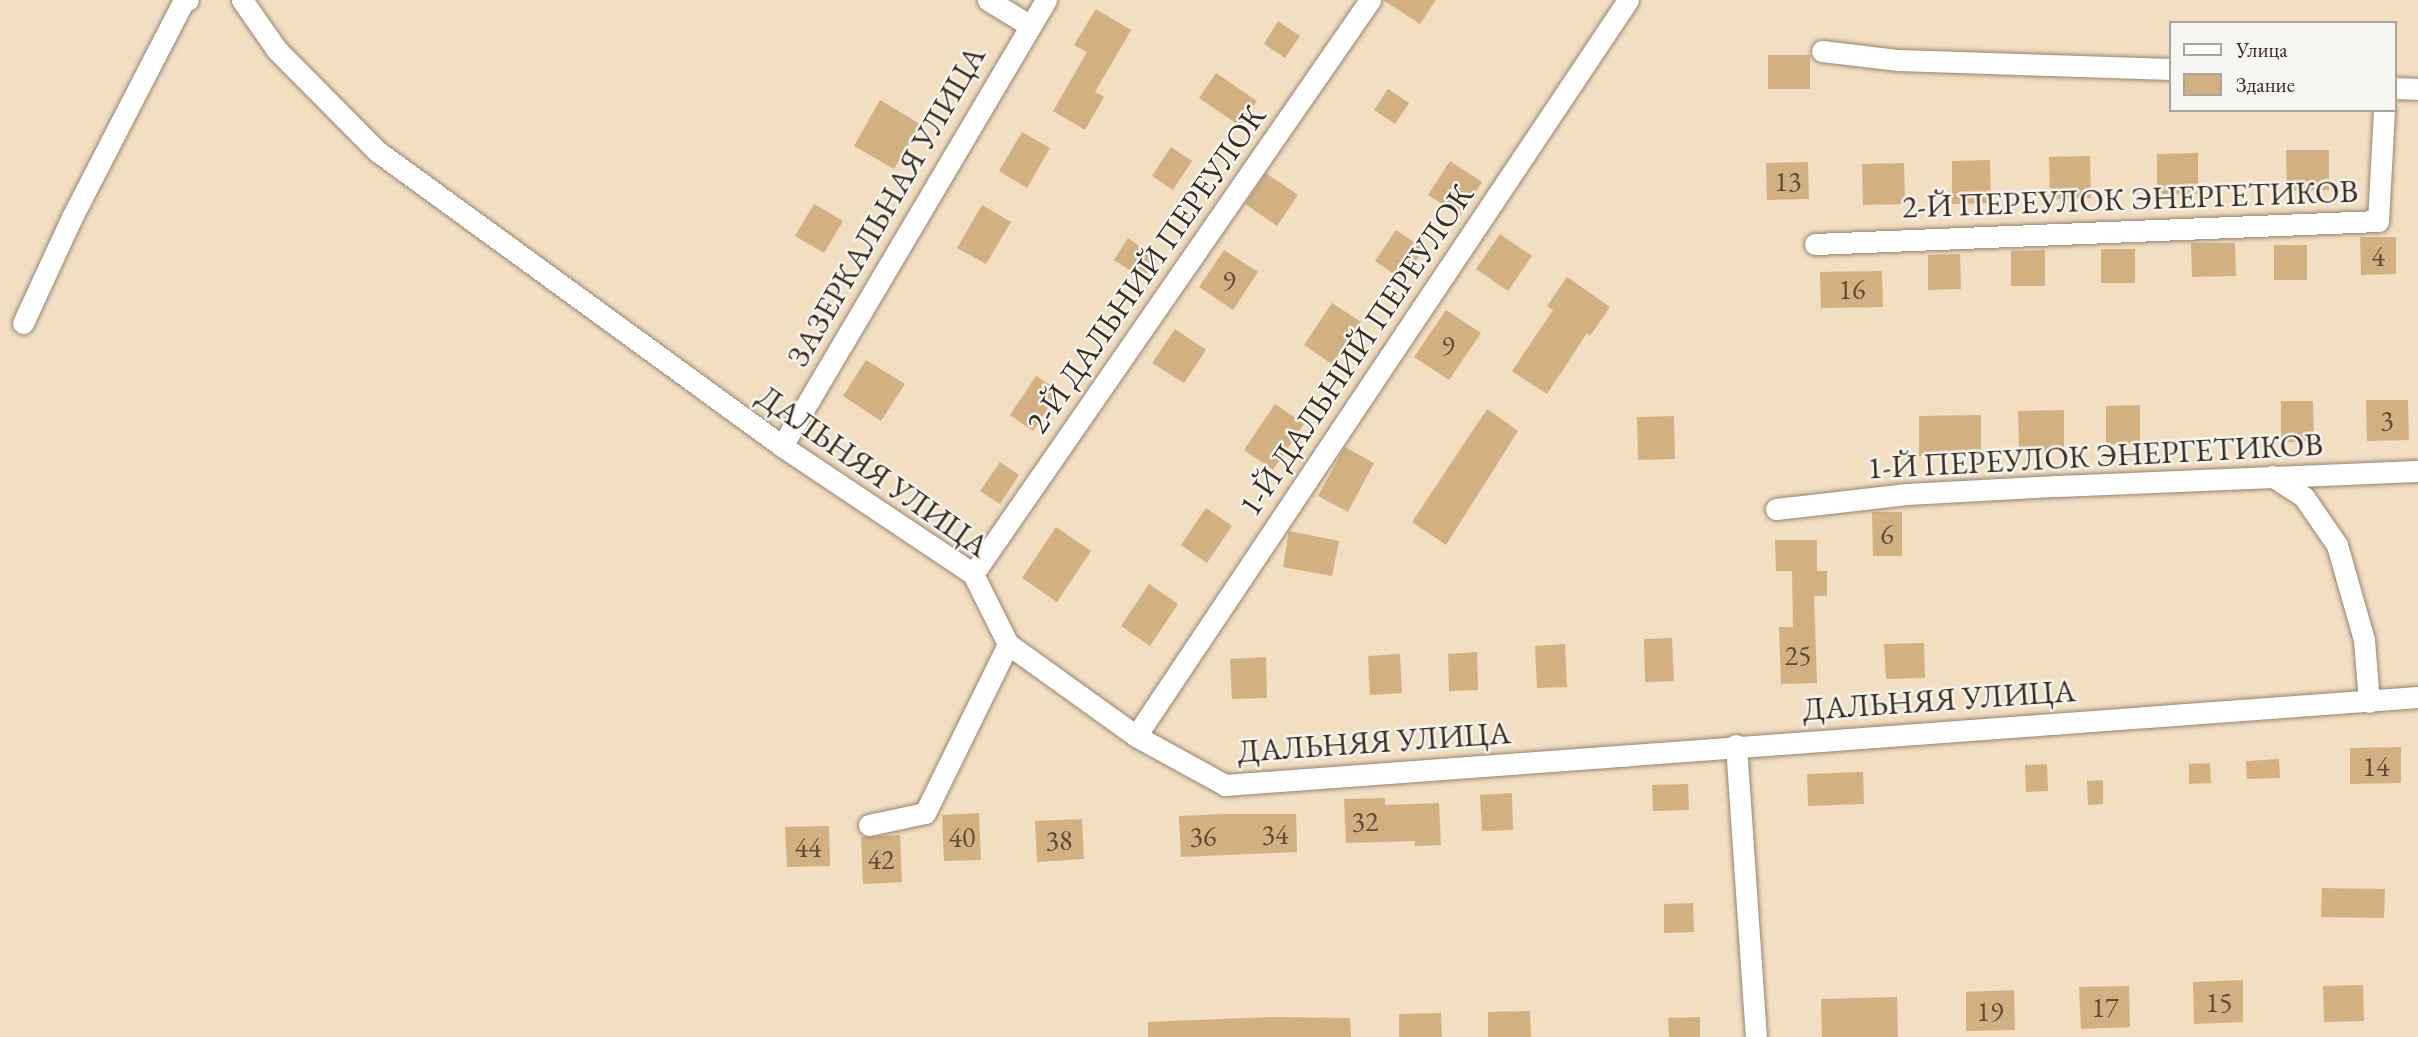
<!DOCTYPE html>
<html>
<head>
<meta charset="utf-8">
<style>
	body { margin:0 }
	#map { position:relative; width:2418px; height:1037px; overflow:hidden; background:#f2dec1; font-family:"EB Garamond",serif }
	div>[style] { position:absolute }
	.building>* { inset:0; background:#d2b082 }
	.roads { filter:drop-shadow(0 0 2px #968470) drop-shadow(0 0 2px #968470) }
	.minor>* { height:21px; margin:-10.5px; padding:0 10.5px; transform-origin:10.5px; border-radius:10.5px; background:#fff }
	span { translate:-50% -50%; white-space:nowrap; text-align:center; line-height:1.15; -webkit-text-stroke:5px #f6f6f2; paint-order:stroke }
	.number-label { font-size:28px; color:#614c37 }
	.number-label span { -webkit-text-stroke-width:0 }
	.street-label { font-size:32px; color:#3b2a1e }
	.legend { position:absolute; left:2169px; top:21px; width:228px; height:91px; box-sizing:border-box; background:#f6f6f2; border:2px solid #aba49d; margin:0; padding:9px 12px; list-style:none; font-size:21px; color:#3b2a1e }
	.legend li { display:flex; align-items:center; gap:14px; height:35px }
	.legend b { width:35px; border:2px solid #aba49d }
</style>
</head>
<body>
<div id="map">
	<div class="building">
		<i style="clip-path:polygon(1383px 0,1436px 0,1420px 24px)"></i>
		<i style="clip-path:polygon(1096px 9px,1131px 30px,1095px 92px,1104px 97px,1085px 130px,1053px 111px,1087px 52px,1074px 45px)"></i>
		<i style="clip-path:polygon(1278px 21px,1300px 36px,1285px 58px,1264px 44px)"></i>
		<i style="clip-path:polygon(1768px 55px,1810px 55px,1810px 89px,1768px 89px)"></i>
		<i style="clip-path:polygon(1216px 73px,1257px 101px,1240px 126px,1199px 98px)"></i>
		<i style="clip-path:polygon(1388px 89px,1409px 103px,1395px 124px,1374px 110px)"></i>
		<i style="clip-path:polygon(880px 100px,920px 124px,894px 169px,854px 146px)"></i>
		<i style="clip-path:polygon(1022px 132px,1050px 148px,1027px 188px,999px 171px)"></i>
		<i style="clip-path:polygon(1171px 147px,1192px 161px,1173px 190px,1152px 176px)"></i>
		<i style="clip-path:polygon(2286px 150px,2329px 150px,2329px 190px,2287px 191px)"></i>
		<i style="clip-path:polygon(2198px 153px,2198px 194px,2157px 194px,2157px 154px)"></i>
		<i style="clip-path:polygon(2090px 156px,2091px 198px,2050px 199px,2049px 157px)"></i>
		<i style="clip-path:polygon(1990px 160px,1991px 203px,1952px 204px,1952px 161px)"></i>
		<i style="clip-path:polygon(1450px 161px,1482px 182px,1460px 216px,1428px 195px)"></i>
		<i style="clip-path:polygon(1808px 162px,1809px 199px,1767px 200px,1766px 163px)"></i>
		<i style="clip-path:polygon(1904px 163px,1905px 204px,1863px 205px,1862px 164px)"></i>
		<i style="clip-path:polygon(1266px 173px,1298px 195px,1277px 226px,1245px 204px)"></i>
		<i style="clip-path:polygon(814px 204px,843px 221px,824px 253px,795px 236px)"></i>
		<i style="clip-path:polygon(982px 205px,1011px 222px,986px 264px,957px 248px)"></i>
		<i style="clip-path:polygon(1396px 230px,1424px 249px,1403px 280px,1375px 261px)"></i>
		<i style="clip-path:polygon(1500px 234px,1532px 256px,1508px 291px,1476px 269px)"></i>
		<i style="clip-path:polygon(2360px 237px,2396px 237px,2396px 274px,2361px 275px)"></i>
		<i style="clip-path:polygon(1128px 238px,1157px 258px,1143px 279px,1114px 260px)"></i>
		<i style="clip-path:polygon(2191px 243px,2235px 243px,2236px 276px,2192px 277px)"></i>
		<i style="clip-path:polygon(2274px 245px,2307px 245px,2307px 280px,2274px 280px)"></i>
		<i style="clip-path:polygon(2101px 249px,2135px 249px,2135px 283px,2101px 283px)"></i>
		<i style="clip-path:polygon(1224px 250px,1258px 272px,1233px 310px,1199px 287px)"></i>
		<i style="clip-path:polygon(2045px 250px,2045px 286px,2011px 286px,2011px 251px)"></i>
		<i style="clip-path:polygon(1960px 254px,1961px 289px,1928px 290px,1928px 255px)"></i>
		<i style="clip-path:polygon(1882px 271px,1883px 307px,1821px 308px,1820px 272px)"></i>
		<i style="clip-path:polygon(1567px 277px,1610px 307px,1590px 336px,1587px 333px,1547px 394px,1512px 371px,1553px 310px,1547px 306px)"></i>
		<i style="clip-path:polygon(1332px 303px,1361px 322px,1332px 364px,1304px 345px)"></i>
		<i style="clip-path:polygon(1446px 310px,1481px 333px,1449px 380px,1414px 357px)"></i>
		<i style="clip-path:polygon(1175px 329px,1206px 350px,1184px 383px,1152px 363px)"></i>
		<i style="clip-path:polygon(866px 360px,905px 384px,881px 421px,843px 396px)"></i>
		<i style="clip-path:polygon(1036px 376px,1059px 391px,1033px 431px,1010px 415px)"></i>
		<i style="clip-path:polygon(2366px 400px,2408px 400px,2409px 440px,2367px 441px)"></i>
		<i style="clip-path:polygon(2281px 401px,2313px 401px,2314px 442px,2281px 442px)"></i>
		<i style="clip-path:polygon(1275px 404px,1304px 424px,1273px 470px,1244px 450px)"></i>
		<i style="clip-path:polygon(2140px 405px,2140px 444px,2106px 445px,2106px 406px)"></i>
		<i style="clip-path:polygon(1487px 409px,1518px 431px,1446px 545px,1412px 522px)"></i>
		<i style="clip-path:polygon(2064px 410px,2064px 451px,2019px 452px,2018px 411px)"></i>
		<i style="clip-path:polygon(1981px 415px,1981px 455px,1919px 456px,1919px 416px)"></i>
		<i style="clip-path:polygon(1674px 416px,1675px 459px,1638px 460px,1637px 417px)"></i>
		<i style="clip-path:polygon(1345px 447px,1374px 463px,1348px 512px,1318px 496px)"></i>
		<i style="clip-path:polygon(1000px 462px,1019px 475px,1000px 504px,980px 491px)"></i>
		<i style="clip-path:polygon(1206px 508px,1232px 526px,1207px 563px,1181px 545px)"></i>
		<i style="clip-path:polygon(1872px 512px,1902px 512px,1902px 556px,1873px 556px)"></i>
		<i style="clip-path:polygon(1056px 527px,1091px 551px,1057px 602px,1022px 578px)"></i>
		<i style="clip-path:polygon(1289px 531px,1339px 541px,1332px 576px,1283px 567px)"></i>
		<i style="clip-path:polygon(1775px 540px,1817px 540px,1817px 571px,1827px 571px,1827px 596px,1814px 596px,1817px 683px,1781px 684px,1779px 627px,1793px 627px,1792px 571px,1776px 571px)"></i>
		<i style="clip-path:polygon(1149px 584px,1178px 604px,1150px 646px,1121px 626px)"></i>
		<i style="clip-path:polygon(1672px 638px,1674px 681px,1645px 682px,1644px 639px)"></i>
		<i style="clip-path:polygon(1924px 643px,1925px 678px,1886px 679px,1884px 644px)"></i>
		<i style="clip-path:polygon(1565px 644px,1567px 687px,1537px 688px,1535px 646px)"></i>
		<i style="clip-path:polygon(1477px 652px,1478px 690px,1449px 691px,1448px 654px)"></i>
		<i style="clip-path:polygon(1400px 654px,1402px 693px,1370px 695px,1368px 656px)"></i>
		<i style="clip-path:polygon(1266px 657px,1267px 698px,1232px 699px,1230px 659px)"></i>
		<i style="clip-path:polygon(2401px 747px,2401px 783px,2350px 784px,2350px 748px)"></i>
		<i style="clip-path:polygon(2279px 759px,2280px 778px,2247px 779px,2246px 761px)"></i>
		<i style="clip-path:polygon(2210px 763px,2211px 783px,2189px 784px,2189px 764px)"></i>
		<i style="clip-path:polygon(2047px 764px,2048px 791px,2026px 792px,2025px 765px)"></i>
		<i style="clip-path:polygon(1863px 772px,1864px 804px,1808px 806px,1807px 774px)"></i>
		<i style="clip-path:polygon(2103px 780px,2103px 804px,2088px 805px,2087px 781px)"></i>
		<i style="clip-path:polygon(1688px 784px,1689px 810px,1653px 811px,1652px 785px)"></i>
		<i style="clip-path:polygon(1512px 793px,1513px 830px,1482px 831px,1480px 795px)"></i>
		<i style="clip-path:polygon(1385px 798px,1385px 805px,1439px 803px,1441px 845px,1415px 846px,1415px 841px,1346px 843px,1344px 799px)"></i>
		<i style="clip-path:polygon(979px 813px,981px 860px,944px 861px,942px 815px)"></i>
		<i style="clip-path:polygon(1225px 814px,1296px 814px,1297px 852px,1181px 857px,1179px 816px)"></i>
		<i style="clip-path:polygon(1082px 819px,1084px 859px,1037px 862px,1035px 821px)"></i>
		<i style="clip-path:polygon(829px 826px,830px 866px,787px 867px,785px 827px)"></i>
		<i style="clip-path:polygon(900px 835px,902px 882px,863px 884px,861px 837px)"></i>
		<i style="clip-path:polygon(2322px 888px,2385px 889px,2384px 918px,2321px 917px)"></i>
		<i style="clip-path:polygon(1693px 903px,1694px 932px,1664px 933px,1664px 904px)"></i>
		<i style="clip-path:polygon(2243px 980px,2243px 1022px,2194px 1024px,2193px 982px)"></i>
		<i style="clip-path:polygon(2363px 985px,2364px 1021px,2324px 1022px,2323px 986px)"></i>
		<i style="clip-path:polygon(2129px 986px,2130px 1027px,2081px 1029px,2079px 987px)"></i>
		<i style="clip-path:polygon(2014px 990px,2015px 1030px,1966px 1031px,1966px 992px)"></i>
		<i style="clip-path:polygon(1897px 997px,1898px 1037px,1822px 1037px,1821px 999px)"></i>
		<i style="clip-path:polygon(1530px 1011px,1531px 1037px,1488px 1037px,1488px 1012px)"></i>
		<i style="clip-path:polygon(1441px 1013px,1442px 1037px,1399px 1037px,1399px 1014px)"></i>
		<i style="clip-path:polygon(1275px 1017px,1350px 1018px,1351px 1037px,1148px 1037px,1148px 1022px)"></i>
		<i style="clip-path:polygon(1700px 1017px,1700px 1037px,1669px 1037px,1668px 1018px)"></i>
	</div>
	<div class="roads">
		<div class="minor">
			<i style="left:242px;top:0;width:61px;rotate:55deg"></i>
			<i style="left:277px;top:50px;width:142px;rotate:45.3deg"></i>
			<i style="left:377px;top:151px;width:501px;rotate:36.07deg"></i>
			<i style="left:782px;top:446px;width:230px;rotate:33.8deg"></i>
			<i style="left:973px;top:574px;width:78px;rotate:63.4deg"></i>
			<i style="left:1008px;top:644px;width:158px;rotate:35.7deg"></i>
			<i style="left:1136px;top:736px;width:102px;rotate:28.8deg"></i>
			<i style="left:1225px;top:785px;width:1196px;rotate:-4.22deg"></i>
			<i style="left:988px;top:0;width:48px;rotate:31.4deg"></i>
			<i style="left:1822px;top:51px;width:77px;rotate:6.8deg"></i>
			<i style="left:1898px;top:60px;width:273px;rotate:1.9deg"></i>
			<i style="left:2395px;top:88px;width:23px;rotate:2deg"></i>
			<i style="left:1815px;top:244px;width:563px;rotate:-2.34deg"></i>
			<i style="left:2378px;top:221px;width:111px;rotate:-86.9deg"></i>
			<i style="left:23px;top:323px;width:115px;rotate:-65.2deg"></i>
			<i style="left:71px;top:219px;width:244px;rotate:-62.7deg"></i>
			<i style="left:183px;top:2px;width:5px;rotate:-22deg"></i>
			<i style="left:782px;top:446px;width:518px;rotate:-59.38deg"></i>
			<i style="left:2272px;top:476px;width:38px;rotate:33deg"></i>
			<i style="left:2304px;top:497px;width:58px;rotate:55.5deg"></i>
			<i style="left:2337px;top:545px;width:99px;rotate:74.1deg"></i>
			<i style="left:2364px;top:640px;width:62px;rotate:85.4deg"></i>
			<i style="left:1776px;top:509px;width:132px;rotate:-6.5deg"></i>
			<i style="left:1907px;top:494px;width:150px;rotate:-3.1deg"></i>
			<i style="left:2057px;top:486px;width:361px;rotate:-2.4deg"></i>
			<i style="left:973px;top:574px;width:698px;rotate:-55.33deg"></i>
			<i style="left:1136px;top:736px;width:885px;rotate:-56.24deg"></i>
			<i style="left:1736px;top:745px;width:293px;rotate:86.1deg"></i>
			<i style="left:869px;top:825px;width:57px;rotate:-12.1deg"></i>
			<i style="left:925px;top:813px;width:188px;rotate:-63.8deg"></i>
		</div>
	</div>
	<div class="number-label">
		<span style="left:1788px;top:181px">13</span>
		<span style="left:2378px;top:256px">4</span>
		<span style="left:1229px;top:280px">9</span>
		<span style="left:1852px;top:289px">16</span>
		<span style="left:1448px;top:345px">9</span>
		<span style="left:2387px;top:420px">3</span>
		<span style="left:1887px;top:534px">6</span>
		<span style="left:1798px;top:655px">25</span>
		<span style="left:2376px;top:766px">14</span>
		<span style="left:1365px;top:821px">32</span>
		<span style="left:1275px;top:834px">34</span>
		<span style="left:1203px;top:836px">36</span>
		<span style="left:962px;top:837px">40</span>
		<span style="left:1059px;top:840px">38</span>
		<span style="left:808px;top:847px">44</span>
		<span style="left:881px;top:859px">42</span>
		<span style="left:2219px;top:1002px">15</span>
		<span style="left:2105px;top:1007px">17</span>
		<span style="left:1990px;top:1011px">19</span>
	</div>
	<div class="street-label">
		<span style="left:2130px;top:199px;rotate:-2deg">2-Й ПЕРЕУЛОК ЭНЕРГЕТИКОВ</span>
		<span style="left:886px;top:206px;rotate:-60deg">ЗАЗЕРКАЛЬНАЯ УЛИЦА</span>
		<span style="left:1146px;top:269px;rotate:-55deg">2-Й ДАЛЬНИЙ ПЕРЕУЛОК</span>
		<span style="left:1356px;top:350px;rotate:-56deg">1-Й ДАЛЬНИЙ ПЕРЕУЛОК</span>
		<span style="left:2095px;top:456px;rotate:-3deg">1-Й ПЕРЕУЛОК ЭНЕРГЕТИКОВ</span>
		<span style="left:873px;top:471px;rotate:35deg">ДАЛЬНЯЯ УЛИЦА</span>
		<span style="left:1939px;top:700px;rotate:-4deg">ДАЛЬНЯЯ УЛИЦА</span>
		<span style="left:1374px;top:742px;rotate:-4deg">ДАЛЬНЯЯ УЛИЦА</span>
	</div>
	<ul class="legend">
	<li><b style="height:9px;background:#fff"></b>Улица</li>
	<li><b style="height:19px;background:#d2b082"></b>Здание</li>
	</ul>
</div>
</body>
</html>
